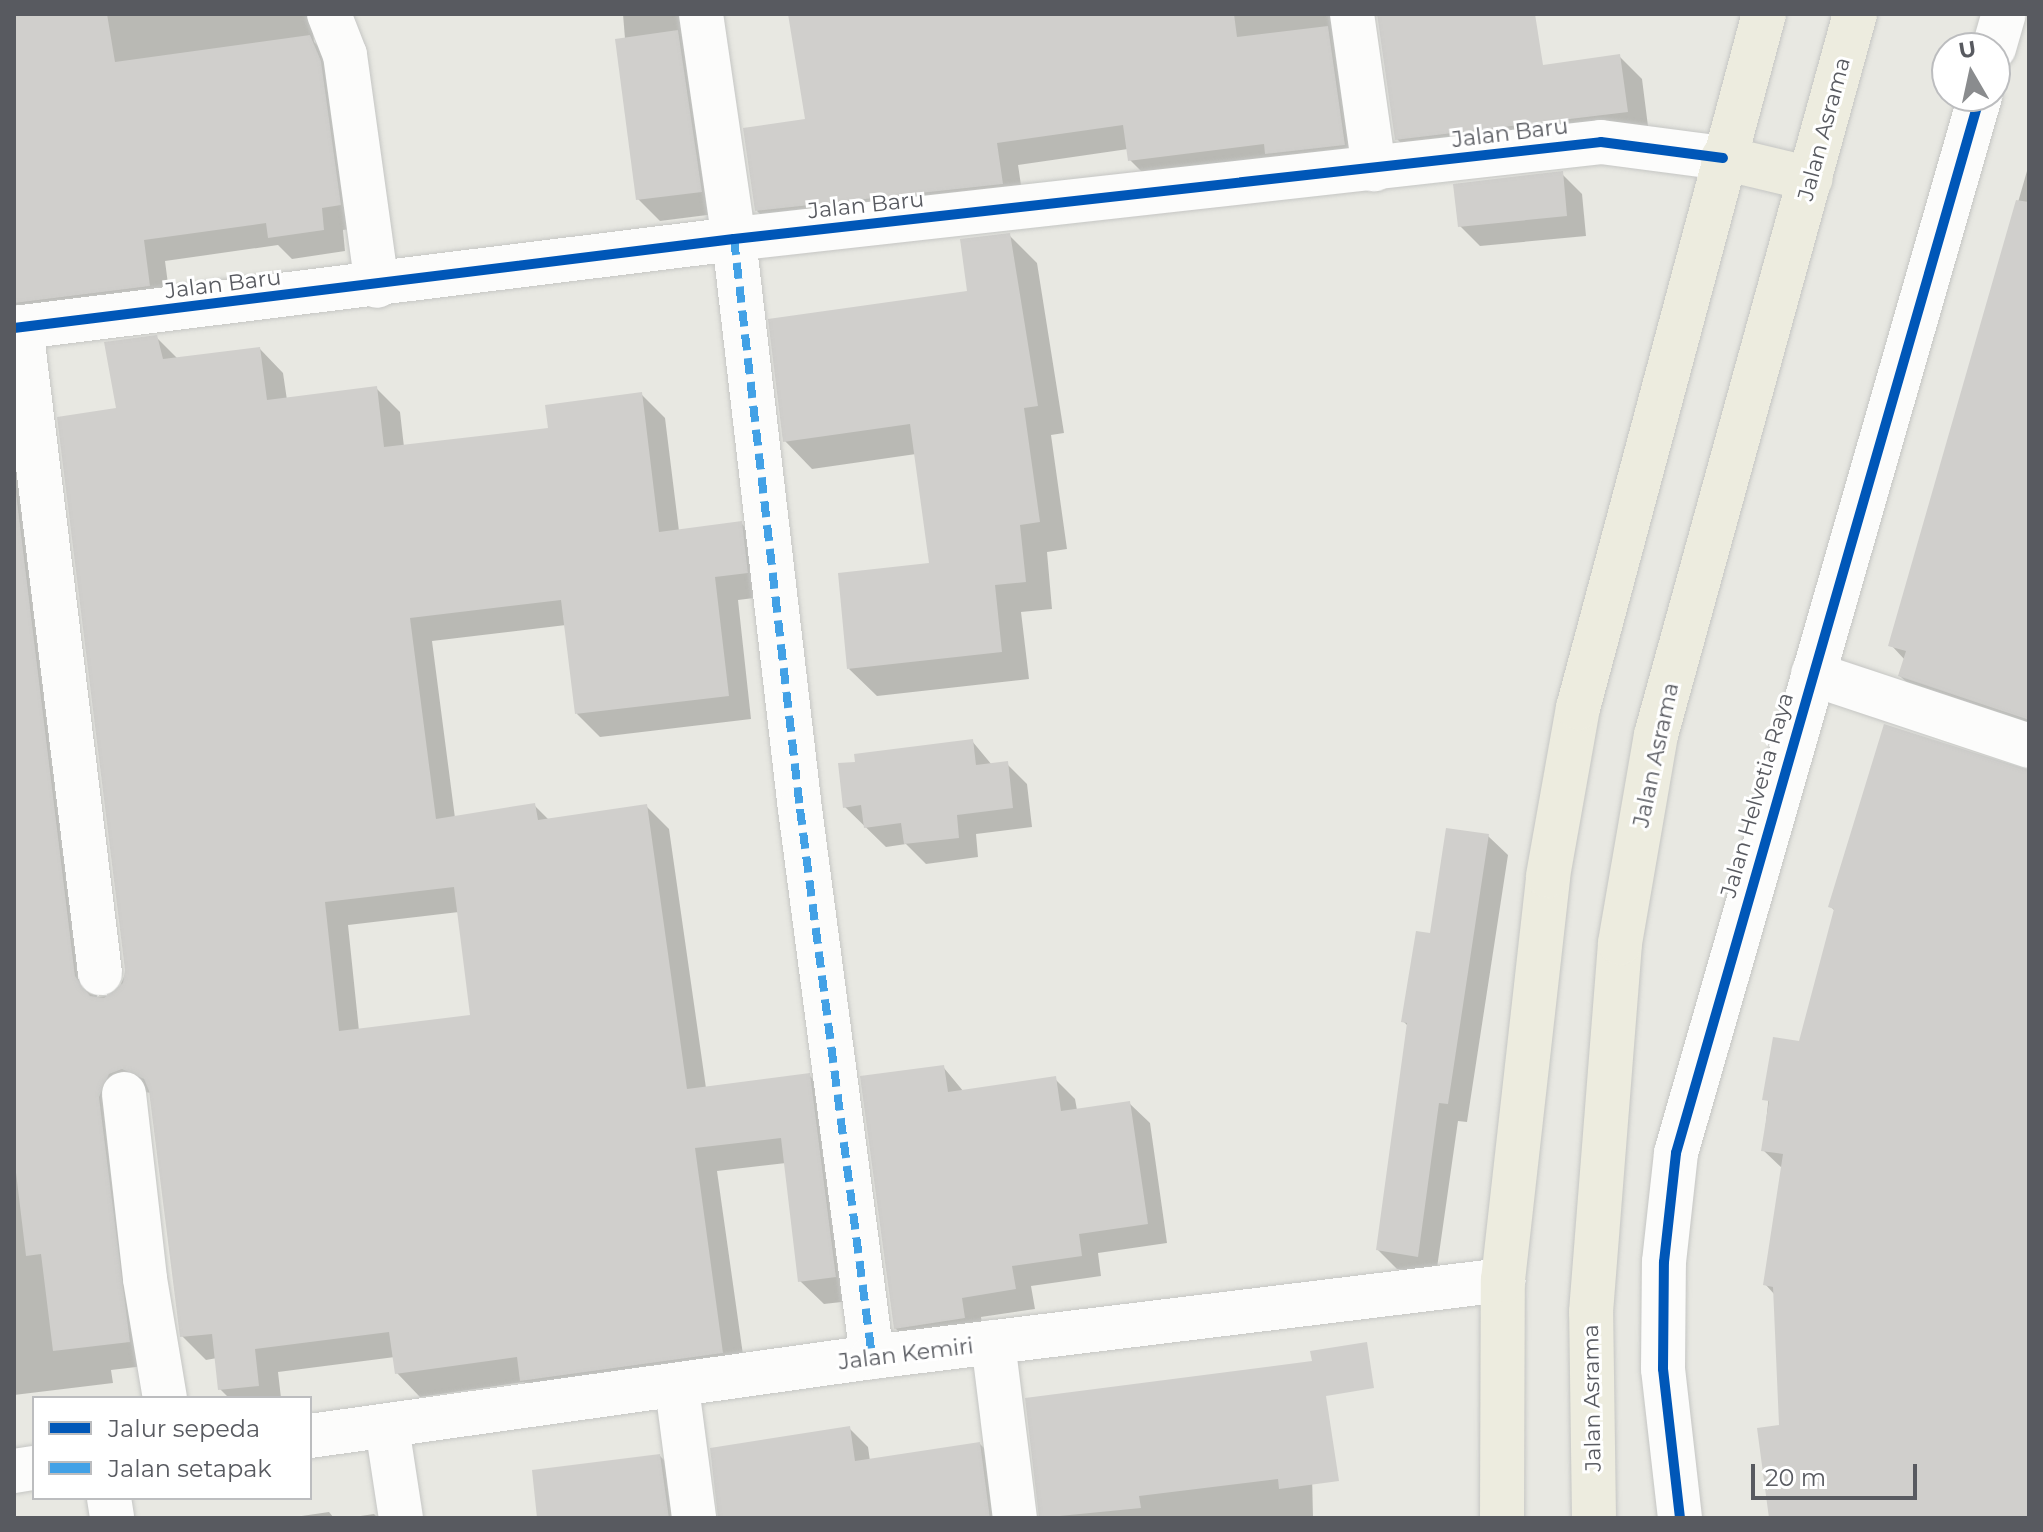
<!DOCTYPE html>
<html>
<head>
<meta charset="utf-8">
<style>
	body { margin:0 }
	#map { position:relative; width:2043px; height:1532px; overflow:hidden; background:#e8e8e2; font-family:Montserrat,sans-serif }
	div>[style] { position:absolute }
	.shadow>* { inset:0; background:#0003 }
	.building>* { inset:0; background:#d0cfcc }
	.roads { filter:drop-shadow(0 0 2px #c5c6c4) drop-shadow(0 0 2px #c5c6c4) }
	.street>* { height:44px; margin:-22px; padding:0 22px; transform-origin:22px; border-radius:22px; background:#fcfcfb }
	.secondary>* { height:44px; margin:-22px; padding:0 22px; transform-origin:22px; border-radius:22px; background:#fcfcfb }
	.highway>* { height:44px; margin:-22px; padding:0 22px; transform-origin:22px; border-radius:22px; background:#edecdf }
	.quiet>* { height:8px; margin-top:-4px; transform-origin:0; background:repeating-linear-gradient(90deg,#42a1e6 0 16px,transparent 0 24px) }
	.cycleway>* { height:10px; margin:-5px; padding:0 5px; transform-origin:5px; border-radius:5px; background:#0057b8 }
	span { translate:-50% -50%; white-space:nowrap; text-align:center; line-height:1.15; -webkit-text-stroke:6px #fff; paint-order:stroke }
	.street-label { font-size:22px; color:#585a60 }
	.frame { position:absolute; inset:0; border:16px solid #585a60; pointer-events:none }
	.legend { position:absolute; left:32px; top:1396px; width:280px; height:104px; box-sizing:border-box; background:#fff; border:2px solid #bcbdbf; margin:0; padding:10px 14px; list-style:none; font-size:24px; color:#585a60 }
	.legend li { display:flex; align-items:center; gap:16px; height:40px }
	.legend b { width:40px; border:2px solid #bcbdbf }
	.north { position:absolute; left:1931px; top:32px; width:80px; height:80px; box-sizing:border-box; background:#fff; border:2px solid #bcbdbf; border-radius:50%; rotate:351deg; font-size:22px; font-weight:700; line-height:32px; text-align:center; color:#585a60 }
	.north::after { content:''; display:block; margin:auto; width:28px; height:36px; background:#8a8c8e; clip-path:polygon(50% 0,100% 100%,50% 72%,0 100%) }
	.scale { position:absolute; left:1751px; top:1464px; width:166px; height:36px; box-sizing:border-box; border:4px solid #585a60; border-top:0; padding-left:10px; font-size:24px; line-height:28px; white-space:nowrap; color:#585a60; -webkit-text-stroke:6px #fff; paint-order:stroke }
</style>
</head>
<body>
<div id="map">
	<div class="shadow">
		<i style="clip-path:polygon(14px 14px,311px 14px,314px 42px,332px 59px,361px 227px,343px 230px,345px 251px,292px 259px,278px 245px,165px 261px,171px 307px,14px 335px)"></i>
		<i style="clip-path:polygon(623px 14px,704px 14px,723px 213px,660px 221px,638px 199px)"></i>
		<i style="clip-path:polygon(790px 14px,1364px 14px,1366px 167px,1152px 182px,1130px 160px,1128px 149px,1018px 165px,1024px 205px,779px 233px,757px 211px,807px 121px)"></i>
		<i style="clip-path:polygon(1379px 14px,1502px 14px,1512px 71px,1619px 56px,1642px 79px,1649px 134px,1419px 161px,1397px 139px)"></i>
		<i style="clip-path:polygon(2029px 164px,2029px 732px,1921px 696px,1900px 676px,1905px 660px,1891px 645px)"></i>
		<i style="clip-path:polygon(1562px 174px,1582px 194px,1586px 236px,1480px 246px,1460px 226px)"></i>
		<i style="clip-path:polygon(1009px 235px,1037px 263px,1064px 433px,1051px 435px,1067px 549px,1047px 552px,1052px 609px,1021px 612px,1029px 679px,877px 696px,849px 669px,932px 565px,916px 454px,812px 469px,785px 441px,969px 293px)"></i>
		<i style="clip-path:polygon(evenodd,157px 338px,178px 359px,260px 349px,283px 373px,287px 400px,376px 388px,400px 412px,404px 447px,551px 430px,641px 394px,665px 418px,679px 531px,741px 523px,764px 547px,770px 596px,738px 600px,751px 719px,600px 737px,577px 714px,566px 625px,432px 641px,455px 818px,534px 805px,549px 820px,646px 806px,669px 829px,706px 1088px,809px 1075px,832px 1099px,859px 1300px,824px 1304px,800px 1281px,786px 1163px,717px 1171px,746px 1376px,546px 1404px,524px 1382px,420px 1397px,397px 1373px,395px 1357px,278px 1372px,281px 1398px,229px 1398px,220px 1389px,217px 1358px,206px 1360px,182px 1336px,151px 1093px,145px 1092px,153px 1365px,111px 1370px,113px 1383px,14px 1395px,14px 393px,25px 404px,97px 997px,116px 995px,127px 970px,118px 410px,157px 338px,459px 912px,472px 1017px,359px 1031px,348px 925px,459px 912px)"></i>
		<i style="clip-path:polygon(972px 741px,992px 765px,1007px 764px,1027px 784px,1032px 827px,976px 834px,978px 857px,926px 864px,906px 844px,886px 847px,845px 807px)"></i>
		<i style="clip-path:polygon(2029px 770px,2029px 1518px,1771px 1518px,1781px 1427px,1775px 1295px,1765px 1284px,1783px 1169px,1763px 1150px,1775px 1039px,1801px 1043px,1836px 912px,1830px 906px)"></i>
		<i style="clip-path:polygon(1488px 836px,1508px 855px,1467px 1122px,1458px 1121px,1436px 1275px,1397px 1269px,1378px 1250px,1409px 1027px,1403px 1021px,1431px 935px)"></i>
		<i style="clip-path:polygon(944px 1068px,964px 1092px,1055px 1079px,1075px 1099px,1077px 1110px,1129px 1103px,1150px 1123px,1167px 1243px,1098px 1253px,1101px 1276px,1031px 1286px,1035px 1309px,981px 1317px,984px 1338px,916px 1348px,895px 1328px)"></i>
		<i style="clip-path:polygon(1310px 1385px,1313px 1518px,1041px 1518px,1042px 1516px)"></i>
		<i style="clip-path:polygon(849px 1428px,868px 1447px,870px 1461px,980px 1444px,999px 1463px,1006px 1518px,718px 1518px)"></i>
		<i style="clip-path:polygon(660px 1456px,679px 1475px,684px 1518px,541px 1518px)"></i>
		<i style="clip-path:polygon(329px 1512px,334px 1518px,288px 1518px)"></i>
		<i style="clip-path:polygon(374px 1514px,378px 1518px,347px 1518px)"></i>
	</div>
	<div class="building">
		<i style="clip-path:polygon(14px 14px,107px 14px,115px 62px,310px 35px,321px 61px,341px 205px,322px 208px,324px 230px,268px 238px,266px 223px,144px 240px,150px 286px,14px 303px)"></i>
		<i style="clip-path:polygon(788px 14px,1234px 14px,1237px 37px,1328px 26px,1345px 145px,1265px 154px,1264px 144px,1128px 161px,1123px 125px,997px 143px,1003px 184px,755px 211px,743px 128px,805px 119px)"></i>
		<i style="clip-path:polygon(1377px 14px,1535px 14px,1543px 65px,1620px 54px,1628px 112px,1395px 140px)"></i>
		<i style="clip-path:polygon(678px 30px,702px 192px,636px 200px,615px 39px)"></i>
		<i style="clip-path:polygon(1563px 171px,1567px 216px,1458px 227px,1453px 184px)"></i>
		<i style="clip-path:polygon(2016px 200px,2029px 202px,2029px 720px,1898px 676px,1906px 651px,1888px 646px)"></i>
		<i style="clip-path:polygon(1010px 233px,1038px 406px,1024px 408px,1040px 522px,1020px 525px,1026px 582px,995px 585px,1002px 652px,847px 669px,838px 573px,929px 563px,910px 424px,783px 442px,768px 319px,967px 291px,960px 239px)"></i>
		<i style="clip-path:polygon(evenodd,157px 335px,163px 359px,260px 347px,267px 400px,377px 386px,384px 447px,548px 428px,545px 405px,642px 392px,659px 532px,742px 521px,748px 573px,715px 577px,729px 696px,575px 714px,561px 600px,410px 618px,436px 819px,535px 803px,538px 820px,647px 804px,687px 1089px,810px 1073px,836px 1277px,798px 1282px,781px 1138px,695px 1148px,723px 1353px,520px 1381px,517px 1357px,395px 1374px,389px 1332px,255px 1349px,259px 1386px,218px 1390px,212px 1334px,180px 1337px,149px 1091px,144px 1079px,122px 1069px,109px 1074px,99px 1097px,130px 1342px,53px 1351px,41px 1254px,26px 1256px,14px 1156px,14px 476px,75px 976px,90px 996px,104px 998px,123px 983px,125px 970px,57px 417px,116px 408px,104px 342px,157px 335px,454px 887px,470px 1015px,339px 1031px,325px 902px,454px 887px)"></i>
		<i style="clip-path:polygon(1884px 724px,2029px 770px,2029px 1518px,1769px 1518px,1757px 1428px,1779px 1425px,1773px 1287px,1763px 1285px,1783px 1154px,1761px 1151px,1769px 1101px,1762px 1100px,1773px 1037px,1799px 1041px,1834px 909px,1828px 907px)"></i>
		<i style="clip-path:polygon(973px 739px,976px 765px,1008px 761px,1013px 808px,957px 815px,959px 838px,904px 844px,901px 823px,864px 828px,861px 805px,843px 808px,838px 763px,855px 762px,854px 754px)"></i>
		<i style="clip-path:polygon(1446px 828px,1489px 834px,1448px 1104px,1439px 1103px,1418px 1257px,1376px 1250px,1407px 1023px,1401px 1022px,1416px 931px,1430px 933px)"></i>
		<i style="clip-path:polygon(944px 1065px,948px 1092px,1056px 1076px,1061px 1111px,1130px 1101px,1148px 1224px,1079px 1234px,1082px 1256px,1012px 1266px,1016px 1289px,962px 1298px,965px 1318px,894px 1329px,860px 1076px)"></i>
		<i style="clip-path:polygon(1367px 1342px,1374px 1388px,1326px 1396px,1339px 1481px,1279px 1489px,1278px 1479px,1139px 1496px,1141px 1508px,1039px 1518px,1025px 1398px,1312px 1361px,1310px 1351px)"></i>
		<i style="clip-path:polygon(850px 1426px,855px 1461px,980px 1442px,990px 1518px,718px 1518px,710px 1448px)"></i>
		<i style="clip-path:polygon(660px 1454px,669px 1518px,537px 1518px,532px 1470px)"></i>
	</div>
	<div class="roads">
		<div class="street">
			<i style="left:329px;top:14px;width:44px;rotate:68.7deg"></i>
			<i style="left:345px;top:55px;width:233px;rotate:82.1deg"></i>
			<i style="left:701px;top:14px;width:227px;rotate:81.7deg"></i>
			<i style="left:734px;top:239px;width:574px;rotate:83.4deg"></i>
			<i style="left:800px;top:809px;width:553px;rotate:82.51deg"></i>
			<i style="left:1352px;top:14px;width:157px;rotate:81.9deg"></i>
			<i style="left:1994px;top:48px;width:35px;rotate:-74deg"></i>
			<i style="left:21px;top:327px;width:651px;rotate:83.03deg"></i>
			<i style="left:1813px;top:674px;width:228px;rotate:18.4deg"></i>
			<i style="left:124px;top:1094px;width:186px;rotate:83.5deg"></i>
			<i style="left:145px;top:1279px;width:121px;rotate:80.5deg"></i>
			<i style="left:993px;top:1342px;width:177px;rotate:82.9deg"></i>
			<i style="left:677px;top:1388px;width:131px;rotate:82.5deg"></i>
			<i style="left:387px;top:1427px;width:92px;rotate:81.3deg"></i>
			<i style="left:310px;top:1436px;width:568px;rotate:-8deg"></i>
			<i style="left:872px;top:1357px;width:636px;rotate:-6.96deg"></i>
			<i style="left:14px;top:1471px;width:20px;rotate:-9deg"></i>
			<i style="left:109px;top:1498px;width:20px;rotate:81deg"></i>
			<i style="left:1680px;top:1518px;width:150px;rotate:-96.5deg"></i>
			<i style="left:1663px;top:1369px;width:107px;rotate:-89.5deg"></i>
			<i style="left:1664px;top:1262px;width:110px;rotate:-83.7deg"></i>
			<i style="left:1676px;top:1153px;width:1100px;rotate:-73.95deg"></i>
		</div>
		<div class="secondary">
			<i style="left:14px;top:328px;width:725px;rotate:-7.05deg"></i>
			<i style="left:734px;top:239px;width:872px;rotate:-6.38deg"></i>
			<i style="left:1601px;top:142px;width:123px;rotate:7.5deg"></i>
		</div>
		<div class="highway">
			<i style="left:1723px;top:158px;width:90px;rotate:13.4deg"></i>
			<i style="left:1502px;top:1518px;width:238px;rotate:-89.8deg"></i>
			<i style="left:1503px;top:1280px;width:406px;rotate:-83.6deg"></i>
			<i style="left:1548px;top:876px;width:171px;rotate:-79.9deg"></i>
			<i style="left:1578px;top:708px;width:718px;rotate:-75deg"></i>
			<i style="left:1594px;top:1518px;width:206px;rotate:-90.8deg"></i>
			<i style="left:1591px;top:1312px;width:370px;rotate:-85.5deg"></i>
			<i style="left:1620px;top:943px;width:211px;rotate:-80.2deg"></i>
			<i style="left:1656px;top:735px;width:748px;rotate:-74.57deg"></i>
		</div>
	</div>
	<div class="quiet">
		<i style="left:734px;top:239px;width:574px;rotate:83.4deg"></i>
		<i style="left:800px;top:809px;width:553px;rotate:82.51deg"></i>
	</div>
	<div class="cycleway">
		<i style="left:14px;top:328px;width:725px;rotate:-7.05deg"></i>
		<i style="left:734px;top:239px;width:872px;rotate:-6.38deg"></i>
		<i style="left:1601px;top:142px;width:123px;rotate:7.5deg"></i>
		<i style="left:1680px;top:1518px;width:150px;rotate:-96.5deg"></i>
		<i style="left:1663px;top:1369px;width:107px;rotate:-89.5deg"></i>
		<i style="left:1664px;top:1262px;width:110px;rotate:-83.7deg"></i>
		<i style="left:1676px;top:1153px;width:1100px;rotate:-73.95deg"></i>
	</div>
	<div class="street-label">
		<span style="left:1824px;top:129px;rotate:-75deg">Jalan Asrama</span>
		<span style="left:1510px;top:133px;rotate:-7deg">Jalan Baru</span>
		<span style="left:866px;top:205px;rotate:-6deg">Jalan Baru</span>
		<span style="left:223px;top:284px;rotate:-7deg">Jalan Baru</span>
		<span style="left:1656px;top:755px;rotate:-78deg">Jalan Asrama</span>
		<span style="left:1757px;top:795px;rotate:-74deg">Jalan Helvetia Raya</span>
		<span style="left:906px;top:1354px;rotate:-7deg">Jalan Kemiri</span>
		<span style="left:1592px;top:1398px;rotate:-91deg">Jalan Asrama</span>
	</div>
	<div class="frame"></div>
	<ul class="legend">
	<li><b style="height:10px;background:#0057b8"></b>Jalur sepeda</li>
	<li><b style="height:10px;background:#42a1e6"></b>Jalan setapak</li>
	</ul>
	<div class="north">U</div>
	<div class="scale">20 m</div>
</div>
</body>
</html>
